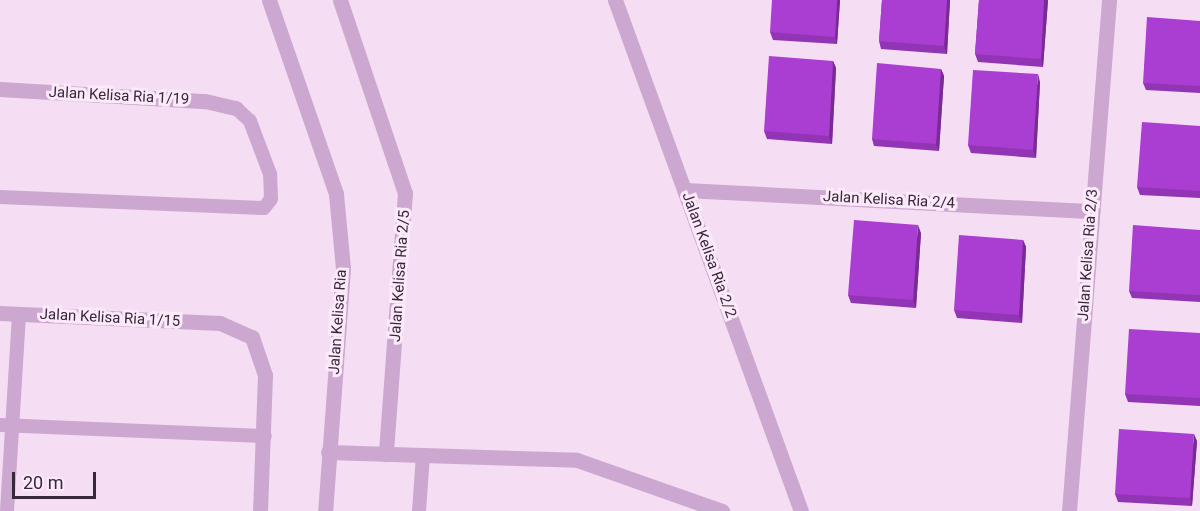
<!DOCTYPE html>
<html>
<head>
<meta charset="utf-8">
<style>
	body { margin:0 }
	#map { position:relative; width:1200px; height:511px; overflow:hidden; background:#f5ddf4; font-family:Roboto,sans-serif }
	div>[style] { position:absolute }
	.service>* { height:14px; margin:-7px; padding:0 7px; transform-origin:7px; border-radius:7px; background:#cca7cf }
	.minor>* { height:15px; margin:-7.5px; padding:0 7.5px; transform-origin:7.5px; border-radius:7.5px; background:#cca7cf }
	.wall>* { inset:0; background:#9235b5 }
	.shaded-wall>* { inset:0; background:#772b93 }
	.building>* { inset:0; background:#aa3ed2 }
	span { translate:-50% -50%; white-space:nowrap; text-align:center; line-height:1.15; -webkit-text-stroke:6px #fceafb; paint-order:stroke }
	.street-label { font-size:15px; color:#37283a }
	.scale { position:absolute; left:12px; top:472px; width:84px; height:27px; box-sizing:border-box; border:3px solid #37283a; border-top:0; padding-left:8px; font-size:18px; line-height:21px; white-space:nowrap; color:#37283a; -webkit-text-stroke:4px #fceafb; paint-order:stroke }
</style>
</head>
<body>
<div id="map">
	<div class="service">
		<i style="left:0;top:197px;width:264px;rotate:2.4deg"></i>
		<i style="left:264px;top:208px;width:11px;rotate:-52deg"></i>
		<i style="left:271px;top:199px;width:25px;rotate:-92deg"></i>
		<i style="left:270px;top:174px;width:57px;rotate:-110.7deg"></i>
		<i style="left:250px;top:121px;width:19px;rotate:-137deg"></i>
		<i style="left:0;top:425px;width:265px;rotate:2.4deg"></i>
		<i style="left:7px;top:511px;width:197px;rotate:-86.5deg"></i>
		<i style="left:419px;top:511px;width:56px;rotate:-85.9deg"></i>
	</div>
	<div class="minor">
		<i style="left:269px;top:0;width:205px;rotate:70.9deg"></i>
		<i style="left:336px;top:194px;width:74px;rotate:84.6deg"></i>
		<i style="left:343px;top:268px;width:244px;rotate:94.2deg"></i>
		<i style="left:340px;top:0;width:204px;rotate:71.4deg"></i>
		<i style="left:405px;top:193px;width:262px;rotate:94.2deg"></i>
		<i style="left:615px;top:0;width:544px;rotate:70deg"></i>
		<i style="left:0;top:89px;width:205px;rotate:3.4deg"></i>
		<i style="left:205px;top:101px;width:32px;rotate:13deg"></i>
		<i style="left:685px;top:190px;width:408px;rotate:3deg"></i>
		<i style="left:0;top:313px;width:220px;rotate:2.6deg"></i>
		<i style="left:220px;top:323px;width:35px;rotate:24deg"></i>
		<i style="left:252px;top:337px;width:40px;rotate:71.1deg"></i>
		<i style="left:265px;top:375px;width:136px;rotate:92.1deg"></i>
		<i style="left:328px;top:452px;width:249px;rotate:1.8deg"></i>
		<i style="left:577px;top:460px;width:154px;rotate:19.4deg"></i>
		<i style="left:1069px;top:511px;width:513px;rotate:-85.52deg"></i>
	</div>
	<div class="wall">
		<i style="clip-path:polygon(840px 0,837px 44px,773px 40px,770px 32px)"></i>
		<i style="clip-path:polygon(882px 0,950px 0,947px 54px,881px 49px,879px 41px)"></i>
		<i style="clip-path:polygon(979px 0,1048px 0,1043px 67px,978px 62px,975px 54px)"></i>
		<i style="clip-path:polygon(1200px 21px,1200px 93px,1146px 90px,1143px 83px)"></i>
		<i style="clip-path:polygon(833px 61px,836px 68px,832px 144px,767px 139px,764px 131px)"></i>
		<i style="clip-path:polygon(941px 69px,944px 76px,939px 151px,874px 146px,872px 139px)"></i>
		<i style="clip-path:polygon(1040px 82px,1036px 158px,971px 153px,968px 145px)"></i>
		<i style="clip-path:polygon(1200px 126px,1200px 198px,1140px 195px,1137px 187px)"></i>
		<i style="clip-path:polygon(1200px 230px,1200px 302px,1132px 298px,1129px 291px)"></i>
		<i style="clip-path:polygon(921px 233px,916px 308px,851px 303px,848px 295px)"></i>
		<i style="clip-path:polygon(1023px 240px,1026px 247px,1022px 323px,957px 318px,954px 310px)"></i>
		<i style="clip-path:polygon(1200px 333px,1200px 406px,1128px 402px,1125px 394px)"></i>
		<i style="clip-path:polygon(1197px 441px,1192px 506px,1118px 502px,1115px 494px)"></i>
	</div>
	<div class="shaded-wall">
		<i style="clip-path:polygon(837px 0,840px 0,837px 44px,835px 37px)"></i>
		<i style="clip-path:polygon(947px 0,950px 0,947px 54px,944px 46px)"></i>
		<i style="clip-path:polygon(1044px 0,1048px 0,1043px 67px,1041px 59px)"></i>
		<i style="clip-path:polygon(833px 61px,836px 68px,832px 144px,829px 136px)"></i>
		<i style="clip-path:polygon(941px 69px,944px 76px,939px 151px,936px 144px)"></i>
		<i style="clip-path:polygon(1038px 74px,1040px 82px,1036px 158px,1033px 150px)"></i>
		<i style="clip-path:polygon(918px 225px,921px 233px,916px 308px,913px 300px)"></i>
		<i style="clip-path:polygon(1023px 240px,1026px 247px,1022px 323px,1019px 315px)"></i>
		<i style="clip-path:polygon(1194px 434px,1197px 441px,1192px 506px,1190px 498px)"></i>
	</div>
	<div class="building">
		<i style="clip-path:polygon(772px 0,837px 0,835px 37px,770px 32px)"></i>
		<i style="clip-path:polygon(882px 0,947px 0,944px 46px,879px 41px)"></i>
		<i style="clip-path:polygon(979px 0,1044px 0,1041px 59px,975px 54px)"></i>
		<i style="clip-path:polygon(1147px 17px,1200px 21px,1200px 86px,1143px 83px)"></i>
		<i style="clip-path:polygon(769px 56px,833px 61px,829px 136px,764px 131px)"></i>
		<i style="clip-path:polygon(877px 63px,941px 69px,936px 144px,872px 139px)"></i>
		<i style="clip-path:polygon(973px 70px,1038px 74px,1033px 150px,968px 145px)"></i>
		<i style="clip-path:polygon(1142px 122px,1200px 126px,1200px 191px,1137px 187px)"></i>
		<i style="clip-path:polygon(854px 220px,918px 225px,913px 300px,848px 295px)"></i>
		<i style="clip-path:polygon(1133px 225px,1200px 230px,1200px 295px,1129px 291px)"></i>
		<i style="clip-path:polygon(959px 235px,1023px 240px,1019px 315px,954px 310px)"></i>
		<i style="clip-path:polygon(1129px 329px,1200px 333px,1200px 398px,1125px 394px)"></i>
		<i style="clip-path:polygon(1119px 429px,1194px 434px,1190px 498px,1115px 494px)"></i>
	</div>
	<div class="street-label">
		<span style="left:119px;top:96px;rotate:3deg">Jalan Kelisa Ria 1/19</span>
		<span style="left:889px;top:200px;rotate:3deg">Jalan Kelisa Ria 2/4</span>
		<span style="left:709px;top:255px;rotate:70deg">Jalan Kelisa Ria 2/2</span>
		<span style="left:1088px;top:255px;rotate:-86deg">Jalan Kelisa Ria 2/3</span>
		<span style="left:400px;top:276px;rotate:-86deg">Jalan Kelisa Ria 2/5</span>
		<span style="left:110px;top:318px;rotate:3deg">Jalan Kelisa Ria 1/15</span>
		<span style="left:338px;top:322px;rotate:-86deg">Jalan Kelisa Ria</span>
	</div>
	<div class="scale">20 m</div>
</div>
</body>
</html>
